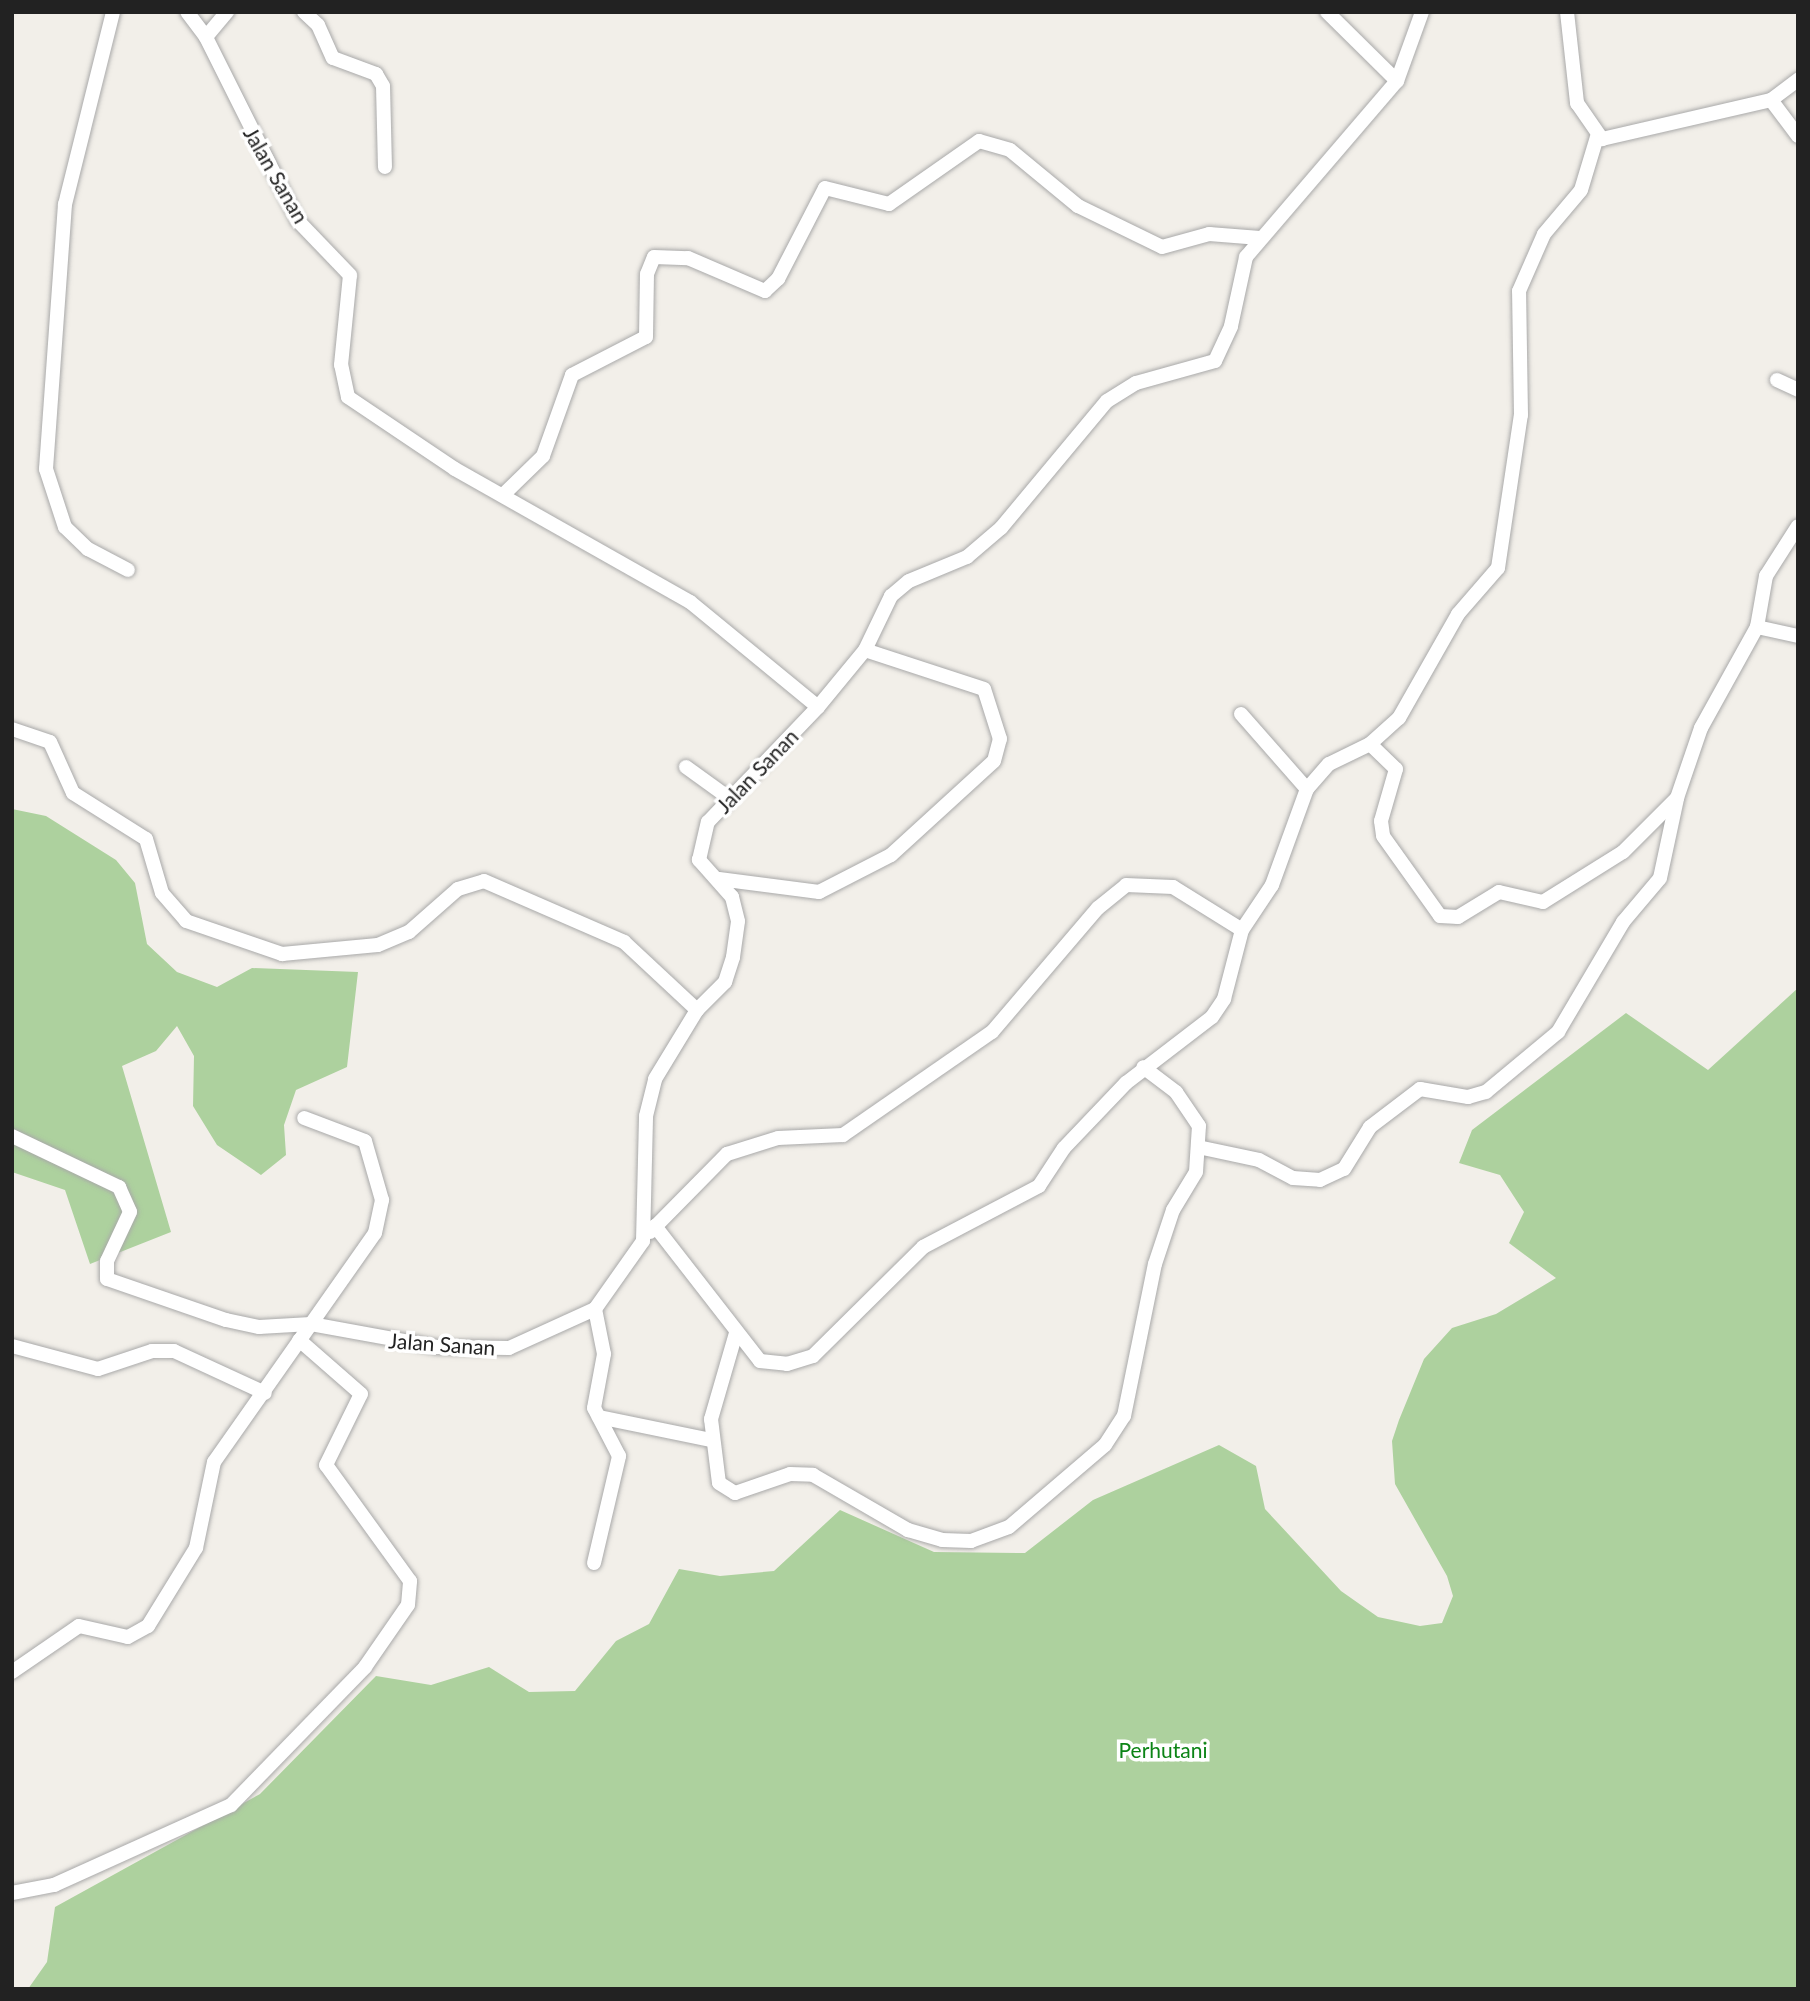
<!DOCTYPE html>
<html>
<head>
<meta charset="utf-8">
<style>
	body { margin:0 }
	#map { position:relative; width:1810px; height:2001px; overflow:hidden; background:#f2efe9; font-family:Lato,sans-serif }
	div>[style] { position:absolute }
	.forest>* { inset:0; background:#add19e }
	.roads { filter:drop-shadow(0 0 2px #a9a9a9) drop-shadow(0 0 2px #a9a9a9) }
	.minor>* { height:14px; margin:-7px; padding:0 7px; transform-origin:7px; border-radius:7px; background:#fff }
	span { translate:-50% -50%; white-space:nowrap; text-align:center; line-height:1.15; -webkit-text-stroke:7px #fff; paint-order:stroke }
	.street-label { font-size:21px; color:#222 }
	.park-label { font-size:21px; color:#0c8416 }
	.frame { position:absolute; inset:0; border:14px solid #222; pointer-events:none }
</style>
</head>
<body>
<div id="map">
	<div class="forest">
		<i style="clip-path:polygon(12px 809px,46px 816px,116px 860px,135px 883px,147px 944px,177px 972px,217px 987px,252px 968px,358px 972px,347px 1067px,296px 1090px,284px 1125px,286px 1155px,261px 1175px,217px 1145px,193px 1106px,194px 1056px,177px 1026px,156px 1051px,122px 1066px,171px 1232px,90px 1264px,65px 1190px,12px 1172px)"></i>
		<i style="clip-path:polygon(1798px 988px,1798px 1989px,28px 1989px,47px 1962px,55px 1907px,260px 1794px,376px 1676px,431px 1685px,489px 1667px,529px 1692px,575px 1691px,616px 1641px,649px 1624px,679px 1569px,720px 1576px,774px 1571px,840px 1510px,934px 1552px,1025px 1553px,1093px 1500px,1219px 1445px,1256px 1466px,1265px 1509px,1341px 1591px,1378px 1617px,1420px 1626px,1442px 1623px,1453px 1596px,1447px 1576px,1395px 1484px,1392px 1441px,1399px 1420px,1424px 1359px,1452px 1328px,1496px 1314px,1556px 1278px,1509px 1243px,1524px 1212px,1500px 1175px,1459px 1163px,1472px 1130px,1626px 1013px,1708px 1070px)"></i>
	</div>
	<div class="roads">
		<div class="minor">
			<i style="left:113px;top:12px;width:198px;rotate:104deg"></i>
			<i style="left:65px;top:204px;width:266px;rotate:94.1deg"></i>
			<i style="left:46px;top:469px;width:61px;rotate:71.9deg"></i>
			<i style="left:65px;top:527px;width:32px;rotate:44deg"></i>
			<i style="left:88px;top:549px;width:45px;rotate:27.7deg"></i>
			<i style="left:304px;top:12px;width:19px;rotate:43deg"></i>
			<i style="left:318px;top:25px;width:36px;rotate:66deg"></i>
			<i style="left:333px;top:58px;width:46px;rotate:20.4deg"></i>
			<i style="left:376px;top:74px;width:14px;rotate:60deg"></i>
			<i style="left:383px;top:86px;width:81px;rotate:88.6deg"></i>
			<i style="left:1327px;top:12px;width:98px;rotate:44.6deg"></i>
			<i style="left:1567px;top:12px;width:92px;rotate:83.7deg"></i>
			<i style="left:1577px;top:103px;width:44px;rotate:55.2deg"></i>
			<i style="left:1602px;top:139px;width:173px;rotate:-13deg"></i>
			<i style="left:1771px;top:100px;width:34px;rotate:-37deg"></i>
			<i style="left:206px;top:37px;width:33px;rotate:-50deg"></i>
			<i style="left:1771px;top:100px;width:45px;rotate:53.1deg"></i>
			<i style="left:1777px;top:380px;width:23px;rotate:25deg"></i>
			<i style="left:503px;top:495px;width:56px;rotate:-44.3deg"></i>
			<i style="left:543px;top:456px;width:86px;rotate:-70.3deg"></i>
			<i style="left:572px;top:375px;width:83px;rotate:-27.2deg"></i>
			<i style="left:646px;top:337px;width:63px;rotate:-89.1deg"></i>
			<i style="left:647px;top:274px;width:18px;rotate:-68deg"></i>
			<i style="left:654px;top:257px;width:34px;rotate:2deg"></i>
			<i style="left:688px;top:258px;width:84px;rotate:23.2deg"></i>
			<i style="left:765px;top:291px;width:18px;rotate:-43deg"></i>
			<i style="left:778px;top:279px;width:102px;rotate:-62.7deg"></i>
			<i style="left:825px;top:188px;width:66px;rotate:14deg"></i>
			<i style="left:889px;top:204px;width:110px;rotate:-35deg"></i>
			<i style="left:979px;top:141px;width:32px;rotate:16deg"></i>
			<i style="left:1010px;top:150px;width:88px;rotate:39.5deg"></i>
			<i style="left:1078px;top:206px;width:93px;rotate:26deg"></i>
			<i style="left:1162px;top:247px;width:49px;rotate:-15.5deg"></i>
			<i style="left:1209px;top:234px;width:51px;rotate:4.5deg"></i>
			<i style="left:1757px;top:627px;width:42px;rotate:12.4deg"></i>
			<i style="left:818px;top:707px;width:74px;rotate:-50.5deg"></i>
			<i style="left:865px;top:650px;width:60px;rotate:-64.3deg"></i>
			<i style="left:891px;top:596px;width:23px;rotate:-40deg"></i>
			<i style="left:909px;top:581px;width:63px;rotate:-22.5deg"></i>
			<i style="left:967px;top:557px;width:45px;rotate:-40.5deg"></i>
			<i style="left:1001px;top:528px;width:165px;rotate:-50.2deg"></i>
			<i style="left:1107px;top:401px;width:34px;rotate:-32deg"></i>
			<i style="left:1136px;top:383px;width:82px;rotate:-15.6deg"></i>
			<i style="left:1215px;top:361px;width:38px;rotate:-65deg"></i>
			<i style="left:1231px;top:326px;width:71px;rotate:-77.7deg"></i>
			<i style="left:1246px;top:257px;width:232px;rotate:-49.4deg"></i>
			<i style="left:1397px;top:81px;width:73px;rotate:-70.1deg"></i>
			<i style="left:1241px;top:714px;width:100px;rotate:48.7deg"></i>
			<i style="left:12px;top:729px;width:40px;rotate:18.9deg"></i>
			<i style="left:50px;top:742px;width:56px;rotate:65.7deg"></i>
			<i style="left:73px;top:793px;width:86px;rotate:32.2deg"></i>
			<i style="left:146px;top:839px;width:56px;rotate:73.5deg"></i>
			<i style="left:162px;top:893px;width:37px;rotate:49deg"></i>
			<i style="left:186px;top:921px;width:102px;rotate:19deg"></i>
			<i style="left:282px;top:954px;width:96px;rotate:-5.4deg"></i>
			<i style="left:378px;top:945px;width:34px;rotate:-23deg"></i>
			<i style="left:409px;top:932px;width:65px;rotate:-41.3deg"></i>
			<i style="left:458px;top:889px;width:27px;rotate:-17deg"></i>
			<i style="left:484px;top:881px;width:153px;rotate:23.5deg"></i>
			<i style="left:624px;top:942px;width:100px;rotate:43deg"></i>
			<i style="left:1370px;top:744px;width:36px;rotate:44deg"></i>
			<i style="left:1396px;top:769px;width:54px;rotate:106.1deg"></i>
			<i style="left:1381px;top:821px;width:15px;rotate:82deg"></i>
			<i style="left:1383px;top:836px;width:98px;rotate:54.5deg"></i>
			<i style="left:1440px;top:916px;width:18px;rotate:3deg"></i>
			<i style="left:1458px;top:917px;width:48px;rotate:-31.4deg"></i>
			<i style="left:1499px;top:892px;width:45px;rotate:12.8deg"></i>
			<i style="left:1543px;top:902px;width:94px;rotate:-32deg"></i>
			<i style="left:1623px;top:852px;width:76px;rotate:-45deg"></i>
			<i style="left:1677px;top:798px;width:74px;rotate:-71.1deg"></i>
			<i style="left:1701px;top:728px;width:115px;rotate:-61deg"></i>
			<i style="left:1757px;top:627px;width:52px;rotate:-80deg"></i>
			<i style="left:1766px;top:576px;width:59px;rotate:-57.4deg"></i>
			<i style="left:686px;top:767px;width:53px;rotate:35.8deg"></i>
			<i style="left:719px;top:879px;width:101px;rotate:7.4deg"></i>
			<i style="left:819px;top:892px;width:81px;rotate:-27.2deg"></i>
			<i style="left:891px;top:855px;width:139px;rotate:-42.4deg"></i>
			<i style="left:994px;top:761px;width:23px;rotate:-75deg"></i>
			<i style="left:1000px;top:739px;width:52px;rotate:-107.7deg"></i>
			<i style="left:984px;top:689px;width:125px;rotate:-161.9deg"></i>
			<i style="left:12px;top:1136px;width:119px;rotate:25.5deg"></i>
			<i style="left:119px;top:1187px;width:27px;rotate:66deg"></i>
			<i style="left:130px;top:1212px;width:54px;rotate:115.1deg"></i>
			<i style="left:107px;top:1261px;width:18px;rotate:90deg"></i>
			<i style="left:107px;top:1279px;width:126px;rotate:19deg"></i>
			<i style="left:226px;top:1320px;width:34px;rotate:12deg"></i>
			<i style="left:259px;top:1327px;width:52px;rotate:-3.3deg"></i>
			<i style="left:311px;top:1324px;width:129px;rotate:10.3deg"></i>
			<i style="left:438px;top:1347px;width:71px;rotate:0.8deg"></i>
			<i style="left:509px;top:1348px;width:94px;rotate:-24.4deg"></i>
			<i style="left:595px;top:1309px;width:83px;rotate:-54.8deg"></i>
			<i style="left:643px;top:1241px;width:125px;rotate:-88.6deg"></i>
			<i style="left:646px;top:1116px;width:38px;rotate:-76deg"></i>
			<i style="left:655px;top:1079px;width:81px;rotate:-58.7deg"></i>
			<i style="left:697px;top:1010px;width:40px;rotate:-45deg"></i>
			<i style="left:725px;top:982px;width:26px;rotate:-72deg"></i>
			<i style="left:733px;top:957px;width:36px;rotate:-82deg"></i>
			<i style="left:738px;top:921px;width:25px;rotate:-104deg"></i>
			<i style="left:732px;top:897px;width:50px;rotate:-131.7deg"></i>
			<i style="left:699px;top:860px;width:39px;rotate:-77deg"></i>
			<i style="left:708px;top:822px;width:159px;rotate:-46.3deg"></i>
			<i style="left:818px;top:707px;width:166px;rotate:-140.6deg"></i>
			<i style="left:690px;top:602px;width:270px;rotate:-150.5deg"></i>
			<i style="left:455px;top:469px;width:129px;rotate:-146.1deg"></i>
			<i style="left:348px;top:397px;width:33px;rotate:-102deg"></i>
			<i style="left:341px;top:365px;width:90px;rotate:-84.3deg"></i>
			<i style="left:350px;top:275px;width:75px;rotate:-133.9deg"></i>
			<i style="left:298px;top:221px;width:206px;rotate:-116.6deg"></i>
			<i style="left:206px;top:37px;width:31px;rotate:-127deg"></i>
			<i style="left:1198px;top:1147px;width:62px;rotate:12deg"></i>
			<i style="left:1259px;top:1160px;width:38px;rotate:28deg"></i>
			<i style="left:1293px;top:1178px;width:27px;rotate:4deg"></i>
			<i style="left:1320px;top:1180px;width:26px;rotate:-25deg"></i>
			<i style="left:1344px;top:1169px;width:49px;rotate:-58.2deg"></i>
			<i style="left:1370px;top:1127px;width:63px;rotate:-37.2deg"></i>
			<i style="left:1420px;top:1089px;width:49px;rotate:9.5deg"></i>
			<i style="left:1468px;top:1097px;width:19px;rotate:-16deg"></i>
			<i style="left:1486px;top:1092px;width:94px;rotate:-39.8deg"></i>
			<i style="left:1558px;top:1032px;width:128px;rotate:-59.4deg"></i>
			<i style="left:1623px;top:922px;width:57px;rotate:-49.9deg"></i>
			<i style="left:1660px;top:878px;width:81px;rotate:-77.9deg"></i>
			<i style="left:655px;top:1226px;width:171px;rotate:52.1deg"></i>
			<i style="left:760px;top:1361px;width:27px;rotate:6deg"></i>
			<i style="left:787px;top:1364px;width:27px;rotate:-17deg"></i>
			<i style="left:813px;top:1356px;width:155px;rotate:-44.7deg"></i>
			<i style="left:923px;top:1247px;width:131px;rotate:-27.7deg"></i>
			<i style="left:1039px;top:1186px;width:45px;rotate:-56.7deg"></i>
			<i style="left:1064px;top:1148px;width:90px;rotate:-46.4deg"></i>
			<i style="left:1126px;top:1083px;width:108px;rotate:-37.5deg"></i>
			<i style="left:1212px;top:1017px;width:22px;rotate:-56deg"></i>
			<i style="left:1224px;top:999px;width:71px;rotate:-75.4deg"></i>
			<i style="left:1242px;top:930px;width:54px;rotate:-56.3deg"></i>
			<i style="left:1272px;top:885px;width:102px;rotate:-70deg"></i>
			<i style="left:1307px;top:789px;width:33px;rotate:-49deg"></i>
			<i style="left:1329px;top:764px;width:46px;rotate:-26deg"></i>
			<i style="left:1370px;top:744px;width:39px;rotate:-42deg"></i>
			<i style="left:1399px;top:718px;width:120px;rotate:-60.4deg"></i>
			<i style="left:1458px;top:614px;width:61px;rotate:-49deg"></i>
			<i style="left:1498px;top:568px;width:155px;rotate:-81.5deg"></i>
			<i style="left:1521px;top:415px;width:124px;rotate:-90.9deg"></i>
			<i style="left:1519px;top:291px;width:62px;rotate:-66.3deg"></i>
			<i style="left:1544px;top:234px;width:57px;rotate:-49.9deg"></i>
			<i style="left:1581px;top:190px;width:55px;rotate:-73.2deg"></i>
			<i style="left:650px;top:1232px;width:110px;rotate:-45.4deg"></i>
			<i style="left:727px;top:1154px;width:53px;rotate:-17.4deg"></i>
			<i style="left:778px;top:1138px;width:65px;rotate:-2.6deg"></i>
			<i style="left:843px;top:1135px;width:181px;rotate:-34.7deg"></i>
			<i style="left:992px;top:1032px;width:163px;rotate:-49.5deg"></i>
			<i style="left:1098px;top:908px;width:36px;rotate:-39deg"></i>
			<i style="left:1126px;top:885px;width:47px;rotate:2.4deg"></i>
			<i style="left:1173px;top:887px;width:81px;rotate:31.9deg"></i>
			<i style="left:736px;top:1333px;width:90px;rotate:106.2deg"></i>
			<i style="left:711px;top:1419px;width:64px;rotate:82.9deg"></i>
			<i style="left:719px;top:1483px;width:19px;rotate:32deg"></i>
			<i style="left:735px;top:1493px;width:58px;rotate:-19.1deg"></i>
			<i style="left:790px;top:1474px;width:23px;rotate:2deg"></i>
			<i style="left:813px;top:1475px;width:110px;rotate:30.1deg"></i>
			<i style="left:908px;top:1530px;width:35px;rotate:16deg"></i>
			<i style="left:942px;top:1540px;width:29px;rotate:2deg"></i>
			<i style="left:971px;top:1541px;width:40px;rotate:-20.2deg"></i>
			<i style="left:1009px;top:1527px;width:126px;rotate:-40.5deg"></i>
			<i style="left:1105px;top:1445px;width:35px;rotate:-57deg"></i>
			<i style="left:1124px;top:1416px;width:155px;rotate:-78.5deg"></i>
			<i style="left:1155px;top:1264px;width:57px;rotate:-71.6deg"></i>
			<i style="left:1173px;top:1210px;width:44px;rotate:-58.8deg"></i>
			<i style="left:1196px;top:1172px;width:46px;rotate:-86.3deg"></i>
			<i style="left:1199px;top:1126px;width:41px;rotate:-124.1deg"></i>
			<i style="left:1176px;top:1092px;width:41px;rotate:-142.9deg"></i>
			<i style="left:12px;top:1346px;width:89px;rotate:15deg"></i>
			<i style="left:98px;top:1369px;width:57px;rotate:-18.4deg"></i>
			<i style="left:152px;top:1351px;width:22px"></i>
			<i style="left:174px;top:1351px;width:100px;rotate:24.8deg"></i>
			<i style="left:599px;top:1417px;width:114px;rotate:11.6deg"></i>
			<i style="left:594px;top:1563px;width:110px;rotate:-76.8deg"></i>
			<i style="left:619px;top:1456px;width:54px;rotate:-117.5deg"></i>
			<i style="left:594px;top:1408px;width:55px;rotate:-79.5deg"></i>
			<i style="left:604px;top:1354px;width:46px;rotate:-101.3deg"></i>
			<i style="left:12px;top:1672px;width:81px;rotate:-34.5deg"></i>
			<i style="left:79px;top:1626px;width:50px;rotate:12.7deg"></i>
			<i style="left:128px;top:1637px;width:23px;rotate:-29deg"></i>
			<i style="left:148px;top:1626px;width:92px;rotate:-58.4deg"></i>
			<i style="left:196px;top:1548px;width:88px;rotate:-78.2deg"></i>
			<i style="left:214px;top:1462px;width:280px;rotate:-54.9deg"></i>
			<i style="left:375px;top:1233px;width:34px;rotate:-78deg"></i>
			<i style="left:382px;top:1200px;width:61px;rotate:-106.1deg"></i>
			<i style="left:365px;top:1141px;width:65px;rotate:-159.3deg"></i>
			<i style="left:12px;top:1893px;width:43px;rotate:-10.8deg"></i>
			<i style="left:54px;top:1885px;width:194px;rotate:-24.3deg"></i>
			<i style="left:231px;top:1805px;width:192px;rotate:-45.8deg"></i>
			<i style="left:365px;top:1667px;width:75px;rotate:-55.3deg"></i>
			<i style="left:408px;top:1605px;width:24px;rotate:-85deg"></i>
			<i style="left:410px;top:1581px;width:143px;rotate:-125.9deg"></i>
			<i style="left:326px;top:1465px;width:79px;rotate:-63.8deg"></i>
			<i style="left:361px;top:1394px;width:82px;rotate:-138.9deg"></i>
		</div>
	</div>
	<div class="street-label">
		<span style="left:276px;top:175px;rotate:60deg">Jalan Sanan</span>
		<span style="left:757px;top:771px;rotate:-46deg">Jalan Sanan</span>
		<span style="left:442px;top:1344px;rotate:4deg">Jalan Sanan</span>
	</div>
	<div class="park-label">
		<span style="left:1163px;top:1750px">Perhutani</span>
	</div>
	<div class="frame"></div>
</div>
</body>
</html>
